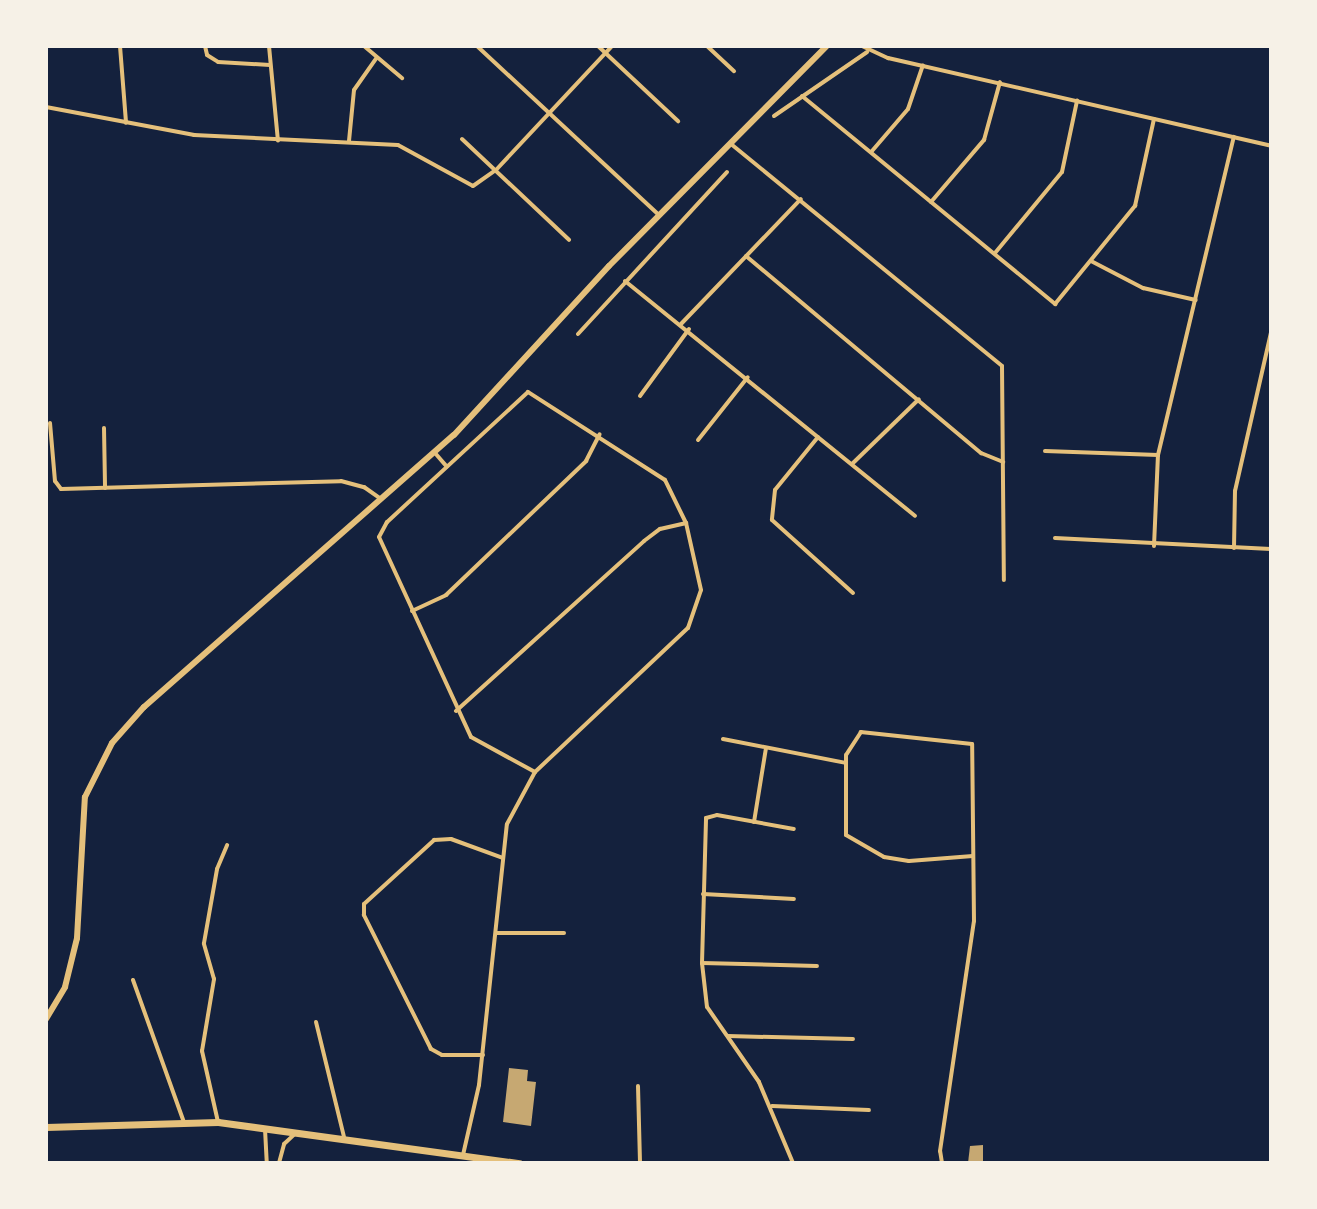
<!DOCTYPE html>
<html>
<head>
<meta charset="utf-8">
<style>
	body { margin:0 }
	#map { position:relative; width:1317px; height:1209px; overflow:hidden; background:#14213d; font-family:Commissioner,sans-serif }
	div>[style] { position:absolute }
	.building>* { inset:0; background:#c6a872 }
	.minor>* { height:4px; margin:-2px; padding:0 2px; transform-origin:2px; border-radius:2px; background:#e5c07b }
	.secondary>* { height:6px; margin:-3px; padding:0 3px; transform-origin:3px; border-radius:3px; background:#e5c07b }
	.primary>* { height:7px; margin:-3.5px; padding:0 3.5px; transform-origin:3.5px; border-radius:3.5px; background:#e5c07b }
	span { translate:-50% -50%; white-space:nowrap; text-align:center; line-height:1.15; -webkit-text-stroke:8px #f6f1e7; paint-order:stroke }
	.frame { position:absolute; inset:0; border:48px solid #f6f1e7; pointer-events:none }
</style>
</head>
<body>
<div id="map">
	<div class="building">
		<i style="clip-path:polygon(509px 1068px,528px 1070px,527px 1081px,536px 1082px,531px 1126px,503px 1122px)"></i>
		<i style="clip-path:polygon(983px 1145px,983px 1163px,968px 1163px,970px 1146px)"></i>
	</div>
	<div class="minor">
		<i style="left:120px;top:46px;width:77px;rotate:85.5deg"></i>
		<i style="left:205px;top:46px;width:9px;rotate:77deg"></i>
		<i style="left:207px;top:55px;width:13px;rotate:32deg"></i>
		<i style="left:218px;top:62px;width:52px;rotate:3.3deg"></i>
		<i style="left:269px;top:46px;width:95px;rotate:84.6deg"></i>
		<i style="left:364px;top:46px;width:50px;rotate:40.1deg"></i>
		<i style="left:477px;top:46px;width:248px;rotate:42.9deg"></i>
		<i style="left:598px;top:46px;width:110px;rotate:43.2deg"></i>
		<i style="left:707px;top:46px;width:37px;rotate:43deg"></i>
		<i style="left:862px;top:46px;width:29px;rotate:25deg"></i>
		<i style="left:888px;top:58px;width:393px;rotate:12.9deg"></i>
		<i style="left:802px;top:96px;width:328px;rotate:39.4deg"></i>
		<i style="left:1055px;top:304px;width:127px;rotate:-50.8deg"></i>
		<i style="left:1135px;top:206px;width:89px;rotate:-77.7deg"></i>
		<i style="left:46px;top:107px;width:151px;rotate:10.7deg"></i>
		<i style="left:194px;top:135px;width:204px;rotate:2.8deg"></i>
		<i style="left:398px;top:145px;width:85px;rotate:28.7deg"></i>
		<i style="left:473px;top:186px;width:28px;rotate:-35deg"></i>
		<i style="left:496px;top:170px;width:170px;rotate:-46.9deg"></i>
		<i style="left:774px;top:116px;width:113px;rotate:-34.5deg"></i>
		<i style="left:462px;top:139px;width:147px;rotate:43.3deg"></i>
		<i style="left:349px;top:141px;width:51px;rotate:-84.4deg"></i>
		<i style="left:354px;top:90px;width:39px;rotate:-55deg"></i>
		<i style="left:731px;top:144px;width:350px;rotate:39.3deg"></i>
		<i style="left:1002px;top:366px;width:214px;rotate:89.5deg"></i>
		<i style="left:872px;top:151px;width:55px;rotate:-49.4deg"></i>
		<i style="left:908px;top:109px;width:46px;rotate:-71.2deg"></i>
		<i style="left:931px;top:202px;width:82px;rotate:-49.5deg"></i>
		<i style="left:984px;top:140px;width:60px;rotate:-74.6deg"></i>
		<i style="left:995px;top:253px;width:105px;rotate:-50.4deg"></i>
		<i style="left:1062px;top:172px;width:73px;rotate:-78.1deg"></i>
		<i style="left:746px;top:256px;width:307px;rotate:40deg"></i>
		<i style="left:981px;top:453px;width:24px;rotate:22deg"></i>
		<i style="left:1091px;top:261px;width:59px;rotate:27.4deg"></i>
		<i style="left:1143px;top:288px;width:54px;rotate:12.8deg"></i>
		<i style="left:625px;top:281px;width:373px;rotate:39deg"></i>
		<i style="left:681px;top:324px;width:173px;rotate:-46.2deg"></i>
		<i style="left:578px;top:334px;width:220px;rotate:-47.4deg"></i>
		<i style="left:640px;top:396px;width:83px;rotate:-53.8deg"></i>
		<i style="left:50px;top:423px;width:58px;rotate:85.1deg"></i>
		<i style="left:55px;top:481px;width:10px;rotate:53deg"></i>
		<i style="left:61px;top:489px;width:280px;rotate:-1.6deg"></i>
		<i style="left:341px;top:481px;width:24px;rotate:15deg"></i>
		<i style="left:364px;top:487px;width:21px;rotate:35deg"></i>
		<i style="left:104px;top:428px;width:60px;rotate:89deg"></i>
		<i style="left:818px;top:437px;width:68px;rotate:129.1deg"></i>
		<i style="left:775px;top:490px;width:30px;rotate:96deg"></i>
		<i style="left:772px;top:520px;width:109px;rotate:42deg"></i>
		<i style="left:698px;top:440px;width:80px;rotate:-51.6deg"></i>
		<i style="left:1045px;top:451px;width:113px;rotate:2deg"></i>
		<i style="left:435px;top:453px;width:18px;rotate:49deg"></i>
		<i style="left:852px;top:464px;width:93px;rotate:-44.1deg"></i>
		<i style="left:1055px;top:538px;width:216px;rotate:2.9deg"></i>
		<i style="left:1154px;top:546px;width:91px;rotate:-87.5deg"></i>
		<i style="left:1158px;top:455px;width:327px;rotate:-76.6deg"></i>
		<i style="left:1234px;top:548px;width:57px;rotate:-89deg"></i>
		<i style="left:1235px;top:491px;width:163px;rotate:-77.2deg"></i>
		<i style="left:412px;top:611px;width:38px;rotate:-25deg"></i>
		<i style="left:446px;top:595px;width:194px;rotate:-43.7deg"></i>
		<i style="left:586px;top:461px;width:30px;rotate:-63deg"></i>
		<i style="left:456px;top:711px;width:253px;rotate:-42.1deg"></i>
		<i style="left:644px;top:541px;width:20px;rotate:-37deg"></i>
		<i style="left:660px;top:529px;width:27px;rotate:-13deg"></i>
		<i style="left:723px;top:739px;width:125px;rotate:11deg"></i>
		<i style="left:754px;top:822px;width:75px;rotate:-80.8deg"></i>
		<i style="left:703px;top:894px;width:91px;rotate:3.1deg"></i>
		<i style="left:497px;top:933px;width:67px"></i>
		<i style="left:702px;top:963px;width:115px;rotate:1.5deg"></i>
		<i style="left:133px;top:980px;width:149px;rotate:70.3deg"></i>
		<i style="left:316px;top:1022px;width:118px;rotate:76.3deg"></i>
		<i style="left:728px;top:1036px;width:125px;rotate:1.4deg"></i>
		<i style="left:483px;top:1055px;width:41px;rotate:180deg"></i>
		<i style="left:442px;top:1055px;width:13px;rotate:-151deg"></i>
		<i style="left:431px;top:1049px;width:150px;rotate:-116.6deg"></i>
		<i style="left:364px;top:915px;width:11px;rotate:-90deg"></i>
		<i style="left:364px;top:904px;width:95px;rotate:-42.4deg"></i>
		<i style="left:434px;top:840px;width:17px;rotate:-3deg"></i>
		<i style="left:451px;top:839px;width:55px;rotate:20.1deg"></i>
		<i style="left:638px;top:1086px;width:77px;rotate:88.5deg"></i>
		<i style="left:772px;top:1106px;width:97px;rotate:2.4deg"></i>
		<i style="left:218px;top:1122px;width:73px;rotate:-102.7deg"></i>
		<i style="left:202px;top:1051px;width:73px;rotate:-80.5deg"></i>
		<i style="left:214px;top:979px;width:37px;rotate:-106deg"></i>
		<i style="left:204px;top:943px;width:75px;rotate:-80deg"></i>
		<i style="left:217px;top:869px;width:26px;rotate:-67deg"></i>
		<i style="left:265px;top:1129px;width:34px;rotate:87deg"></i>
		<i style="left:463px;top:1155px;width:72px;rotate:-77.1deg"></i>
		<i style="left:479px;top:1085px;width:262px;rotate:-83.9deg"></i>
		<i style="left:507px;top:824px;width:59px;rotate:-61.7deg"></i>
		<i style="left:535px;top:772px;width:210px;rotate:-43.3deg"></i>
		<i style="left:688px;top:628px;width:40px;rotate:-71.1deg"></i>
		<i style="left:701px;top:590px;width:69px;rotate:-102.6deg"></i>
		<i style="left:686px;top:523px;width:48px;rotate:-116deg"></i>
		<i style="left:665px;top:480px;width:163px;rotate:-147.3deg"></i>
		<i style="left:528px;top:392px;width:192px;rotate:137.3deg"></i>
		<i style="left:387px;top:522px;width:17px;rotate:118deg"></i>
		<i style="left:379px;top:537px;width:220px;rotate:65.3deg"></i>
		<i style="left:471px;top:737px;width:73px;rotate:28.7deg"></i>
		<i style="left:279px;top:1163px;width:20px;rotate:-75deg"></i>
		<i style="left:284px;top:1144px;width:16px;rotate:-43deg"></i>
		<i style="left:793px;top:1163px;width:88px;rotate:-112.8deg"></i>
		<i style="left:759px;top:1082px;width:91px;rotate:-124.7deg"></i>
		<i style="left:707px;top:1007px;width:44px;rotate:-96.5deg"></i>
		<i style="left:702px;top:963px;width:145px;rotate:-88.4deg"></i>
		<i style="left:706px;top:818px;width:11px;rotate:-15deg"></i>
		<i style="left:717px;top:815px;width:78px;rotate:10.3deg"></i>
		<i style="left:942px;top:1163px;width:12px;rotate:-99deg"></i>
		<i style="left:940px;top:1151px;width:232px;rotate:-81.6deg"></i>
		<i style="left:974px;top:921px;width:177px;rotate:-90.6deg"></i>
		<i style="left:972px;top:744px;width:112px;rotate:-173.8deg"></i>
		<i style="left:861px;top:732px;width:27px;rotate:123deg"></i>
		<i style="left:846px;top:755px;width:80px;rotate:90deg"></i>
		<i style="left:846px;top:835px;width:44px;rotate:30.1deg"></i>
		<i style="left:884px;top:857px;width:25px;rotate:9deg"></i>
		<i style="left:909px;top:861px;width:64px;rotate:-4.5deg"></i>
	</div>
	<div class="secondary">
		<i style="left:46px;top:1019px;width:37px;rotate:-59deg"></i>
		<i style="left:65px;top:987px;width:50px;rotate:-76.2deg"></i>
		<i style="left:77px;top:938px;width:141px;rotate:-86.8deg"></i>
		<i style="left:85px;top:797px;width:60px;rotate:-63.4deg"></i>
		<i style="left:112px;top:743px;width:48px;rotate:-48.4deg"></i>
		<i style="left:144px;top:707px;width:412px;rotate:-41.3deg"></i>
		<i style="left:454px;top:435px;width:229px;rotate:-47.5deg"></i>
		<i style="left:609px;top:266px;width:310px;rotate:-45.3deg"></i>
	</div>
	<div class="primary">
		<i style="left:46px;top:1127px;width:172px;rotate:-1.7deg"></i>
		<i style="left:218px;top:1122px;width:304px;rotate:7.8deg"></i>
	</div>
	<div class="frame"></div>
</div>
</body>
</html>
